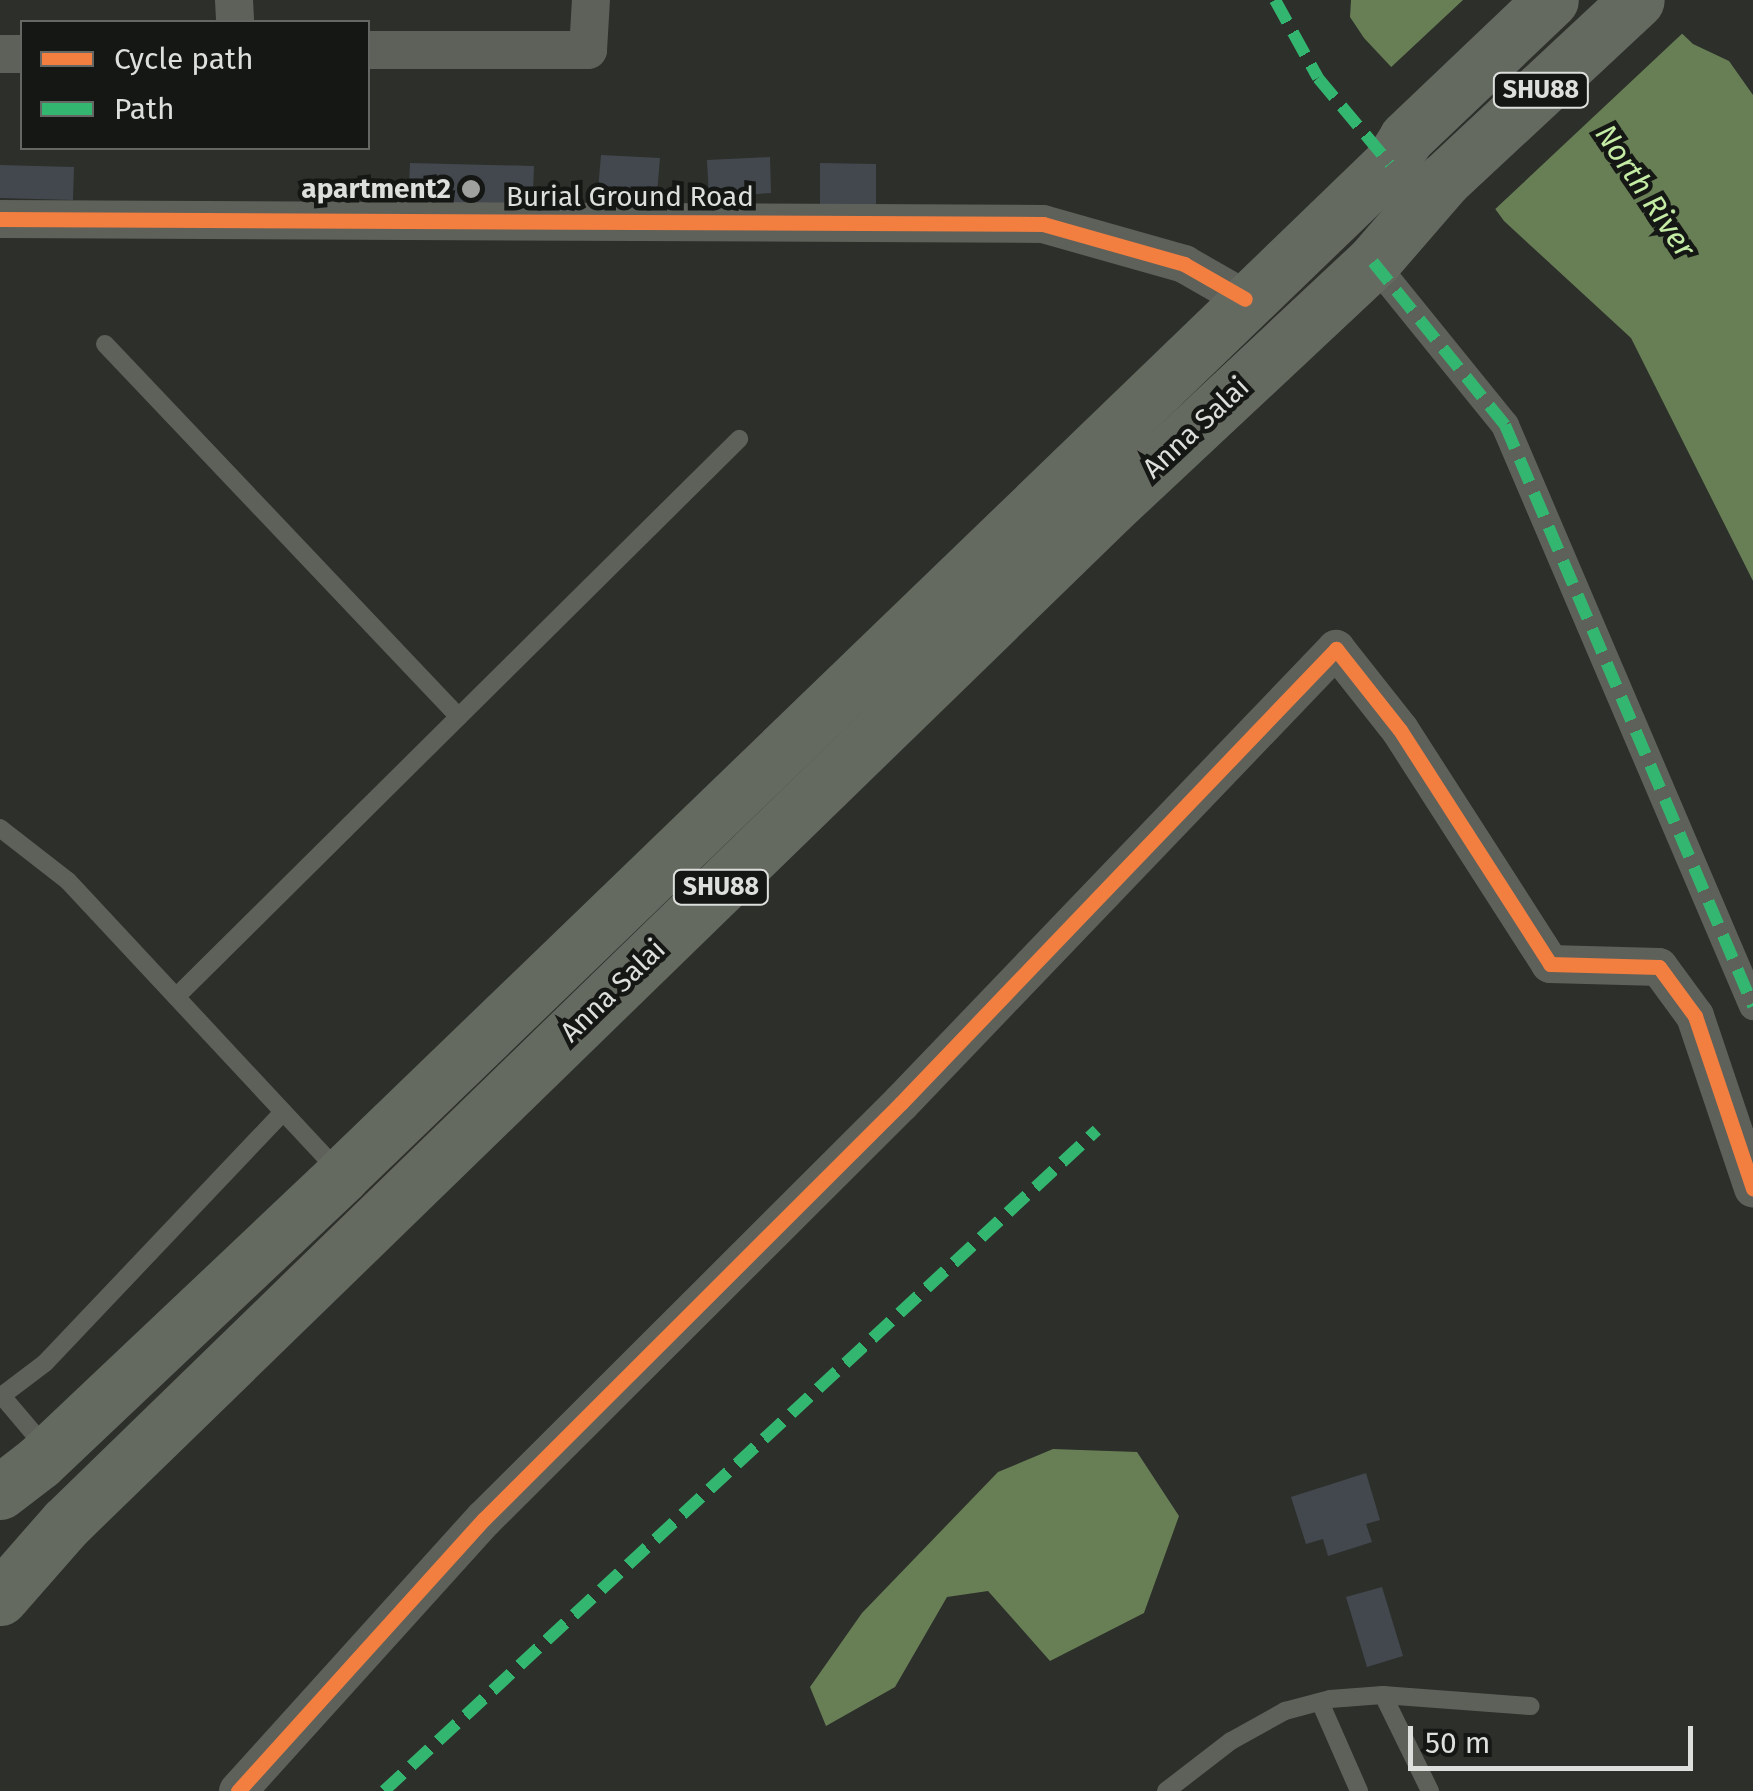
<!DOCTYPE html>
<html>
<head>
<meta charset="utf-8">
<style>
	body { margin:0 }
	#map { position:relative; width:1753px; height:1791px; overflow:hidden; background:#2c2f2a; font-family:"Fira Sans",sans-serif }
	div>[style] { position:absolute }
	.water>* { inset:0; background:#687e55 }
	.pier>* { inset:0; background:#2c2f2a }
	.building>* { inset:0; background:#43484e }
	.service>* { height:18px; margin:-9px; padding:0 9px; transform-origin:9px; border-radius:9px; background:#5d615a }
	.pedestrian>* { height:28px; margin:-14px; padding:0 14px; transform-origin:14px; border-radius:14px; background:#5d615a }
	.minor>* { height:38px; margin:-19px; padding:0 19px; transform-origin:19px; border-radius:19px; background:#5d615a }
	.primary>* { height:55px; margin:-27.5px; padding:0 27.5px; transform-origin:27.5px; border-radius:27.5px; background:#656a61 }
	.quiet>* { height:12px; margin-top:-6px; transform-origin:0; background:repeating-linear-gradient(90deg,#33b770 0 25px,transparent 0 37px) }
	.cycleway>* { height:15px; margin:-7.5px; padding:0 7.5px; transform-origin:7.5px; border-radius:7.5px; background:#f27e40 }
	.dots>* { width:28px; height:28px; translate:-50% -50%; box-sizing:border-box; border:5px solid #151714; border-radius:50% }
	span { translate:-50% -50%; white-space:nowrap; text-align:center; line-height:1.15; -webkit-text-stroke:9px #151714; paint-order:stroke }
	.shield-label span { padding:2px 8px; background:#151714; border:2px solid; border-radius:8px; -webkit-text-stroke-width:0 }
	.shield-label { font-size:25px; color:#dcdfdb; font-weight:700 }
	.poi-label { font-size:28px; color:#dcdfdb; font-weight:700 }
	.right { translate:-100% -50%; text-align:right }
	.street-label { font-size:28px; color:#dcdfdb }
	.water-label { font-size:30px; color:#c5eca5; font-style:italic }
	.legend { position:absolute; left:20px; top:20px; width:350px; height:130px; box-sizing:border-box; background:#151714; border:2px solid #656764; margin:0; padding:12px 18px; list-style:none; font-size:30px; color:#dcdfdb }
	.legend li { display:flex; align-items:center; gap:20px; height:50px }
	.legend b { width:50px; border:2px solid #656764 }
	.scale { position:absolute; left:1408px; top:1726px; width:285px; height:45px; box-sizing:border-box; border:5px solid #dcdfdb; border-top:0; padding-left:12px; font-size:30px; line-height:35px; white-space:nowrap; color:#dcdfdb; -webkit-text-stroke:8px #151714; paint-order:stroke }
</style>
</head>
<body>
<div id="map">
	<div class="water">
		<i style="clip-path:polygon(1351px 0,1647px 0,1693px 44px,1729px 61px,1753px 95px,1753px 581px,1631px 338px,1504px 221px,1394px 70px,1364px 38px,1350px 17px)"></i>
		<i style="clip-path:polygon(1053px 1449px,1137px 1452px,1179px 1516px,1144px 1613px,1050px 1661px,988px 1591px,947px 1597px,895px 1687px,826px 1726px,810px 1687px,862px 1613px,998px 1472px)"></i>
	</div>
	<div class="pier">
		<i style="clip-path:polygon(1463px 0,1654px 0,1686px 30px,1491px 213px,1423px 111px,1387px 71px)"></i>
	</div>
	<div class="building">
		<i style="clip-path:polygon(601px 155px,660px 158px,657px 194px,598px 190px)"></i>
		<i style="clip-path:polygon(770px 157px,771px 193px,709px 197px,707px 160px)"></i>
		<i style="clip-path:polygon(410px 163px,534px 166px,532px 216px,408px 213px)"></i>
		<i style="clip-path:polygon(820px 163px,876px 164px,876px 207px,820px 206px)"></i>
		<i style="clip-path:polygon(0 165px,74px 167px,73px 200px,0 198px)"></i>
		<i style="clip-path:polygon(1366px 1473px,1380px 1520px,1366px 1524px,1372px 1542px,1328px 1556px,1323px 1539px,1306px 1544px,1291px 1497px)"></i>
		<i style="clip-path:polygon(1382px 1587px,1403px 1656px,1367px 1667px,1346px 1597px)"></i>
	</div>
	<div class="service">
		<i style="left:105px;top:344px;width:514px;rotate:46.5deg"></i>
		<i style="left:0;top:828px;width:86px;rotate:37.9deg"></i>
		<i style="left:68px;top:881px;width:396px;rotate:47deg"></i>
		<i style="left:176px;top:997px;width:793px;rotate:-44.74deg"></i>
		<i style="left:2px;top:1396px;width:70px;rotate:49.7deg"></i>
		<i style="left:0;top:1397px;width:56px;rotate:-37.1deg"></i>
		<i style="left:45px;top:1363px;width:346px;rotate:-46.5deg"></i>
		<i style="left:1383px;top:1695px;width:107px;rotate:63.9deg"></i>
		<i style="left:1320px;top:1702px;width:97px;rotate:66.3deg"></i>
		<i style="left:1166px;top:1791px;width:82px;rotate:-37.6deg"></i>
		<i style="left:1231px;top:1741px;width:62px;rotate:-29.1deg"></i>
		<i style="left:1285px;top:1711px;width:47px;rotate:-14.9deg"></i>
		<i style="left:1330px;top:1699px;width:53px;rotate:-4.3deg"></i>
		<i style="left:1383px;top:1695px;width:148px;rotate:4.3deg"></i>
	</div>
	<div class="pedestrian">
		<i style="left:1373px;top:262px;width:210px;rotate:51deg"></i>
		<i style="left:1505px;top:425px;width:632px;rotate:66.88deg"></i>
	</div>
	<div class="minor">
		<i style="left:234px;top:0;width:22px;rotate:87deg"></i>
		<i style="left:368px;top:50px;width:220px"></i>
		<i style="left:588px;top:50px;width:50px;rotate:-86.6deg"></i>
		<i style="left:0;top:54px;width:22px"></i>
		<i style="left:0;top:219px;width:1043px;rotate:0.27deg"></i>
		<i style="left:1043px;top:224px;width:147px;rotate:15.8deg"></i>
		<i style="left:1184px;top:264px;width:70px;rotate:29.8deg"></i>
		<i style="left:238px;top:1791px;width:367px;rotate:-47.9deg"></i>
		<i style="left:484px;top:1519px;width:589px;rotate:-44.93deg"></i>
		<i style="left:901px;top:1103px;width:629px;rotate:-46.22deg"></i>
		<i style="left:1336px;top:649px;width:103px;rotate:51.7deg"></i>
		<i style="left:1400px;top:730px;width:278px;rotate:57.3deg"></i>
		<i style="left:1550px;top:964px;width:109px;rotate:1.6deg"></i>
		<i style="left:1659px;top:967px;width:61px;rotate:53.7deg"></i>
		<i style="left:1695px;top:1016px;width:182px;rotate:71.4deg"></i>
	</div>
	<div class="primary">
		<i style="left:0;top:1492px;width:49px;rotate:-37.6deg"></i>
		<i style="left:39px;top:1462px;width:417px;rotate:-43.4deg"></i>
		<i style="left:342px;top:1175px;width:1456px;rotate:-43.97deg"></i>
		<i style="left:1390px;top:164px;width:31px;rotate:-58deg"></i>
		<i style="left:1406px;top:138px;width:200px;rotate:-43.6deg"></i>
		<i style="left:0;top:1598px;width:100px;rotate:-48.7deg"></i>
		<i style="left:66px;top:1523px;width:1456px;rotate:-44.19deg"></i>
		<i style="left:1110px;top:508px;width:360px;rotate:-43.1deg"></i>
		<i style="left:1373px;top:262px;width:110px;rotate:-49.1deg"></i>
		<i style="left:1445px;top:179px;width:262px;rotate:-43deg"></i>
	</div>
	<div class="quiet">
		<i style="left:1275px;top:0;width:89px;rotate:61.1deg"></i>
		<i style="left:1318px;top:78px;width:112px;rotate:50.1deg"></i>
		<i style="left:1373px;top:262px;width:210px;rotate:51deg"></i>
		<i style="left:1505px;top:425px;width:632px;rotate:66.88deg"></i>
		<i style="left:384px;top:1791px;width:972px;rotate:-42.83deg"></i>
	</div>
	<div class="cycleway">
		<i style="left:0;top:219px;width:1043px;rotate:0.27deg"></i>
		<i style="left:1043px;top:224px;width:147px;rotate:15.8deg"></i>
		<i style="left:1184px;top:264px;width:70px;rotate:29.8deg"></i>
		<i style="left:238px;top:1791px;width:367px;rotate:-47.9deg"></i>
		<i style="left:484px;top:1519px;width:589px;rotate:-44.93deg"></i>
		<i style="left:901px;top:1103px;width:629px;rotate:-46.22deg"></i>
		<i style="left:1336px;top:649px;width:103px;rotate:51.7deg"></i>
		<i style="left:1400px;top:730px;width:278px;rotate:57.3deg"></i>
		<i style="left:1550px;top:964px;width:109px;rotate:1.6deg"></i>
		<i style="left:1659px;top:967px;width:61px;rotate:53.7deg"></i>
		<i style="left:1695px;top:1016px;width:182px;rotate:71.4deg"></i>
	</div>
	<div class="dots">
		<i style="left:471px;top:189px;background:#9ea19d"></i>
	</div>
	<div class="shield-label">
		<span style="left:1541px;top:90px">SHU88</span>
		<span style="left:721px;top:887px">SHU88</span>
	</div>
	<div class="poi-label">
		<span class="right" style="left:451px;top:189px">apartment2</span>
	</div>
	<div class="street-label">
		<span style="left:630px;top:197px">Burial Ground Road</span>
		<span style="left:1196px;top:428px;rotate:-43deg">Anna Salai</span>
		<span style="left:613px;top:991px;rotate:-44deg">Anna Salai</span>
	</div>
	<div class="water-label">
		<span style="left:1645px;top:191px;rotate:56deg">North River</span>
	</div>
	<ul class="legend">
	<li><b style="height:12px;background:#f27e40"></b>Cycle path</li>
	<li><b style="height:12px;background:#33b770"></b>Path</li>
	</ul>
	<div class="scale">50 m</div>
</div>
</body>
</html>
